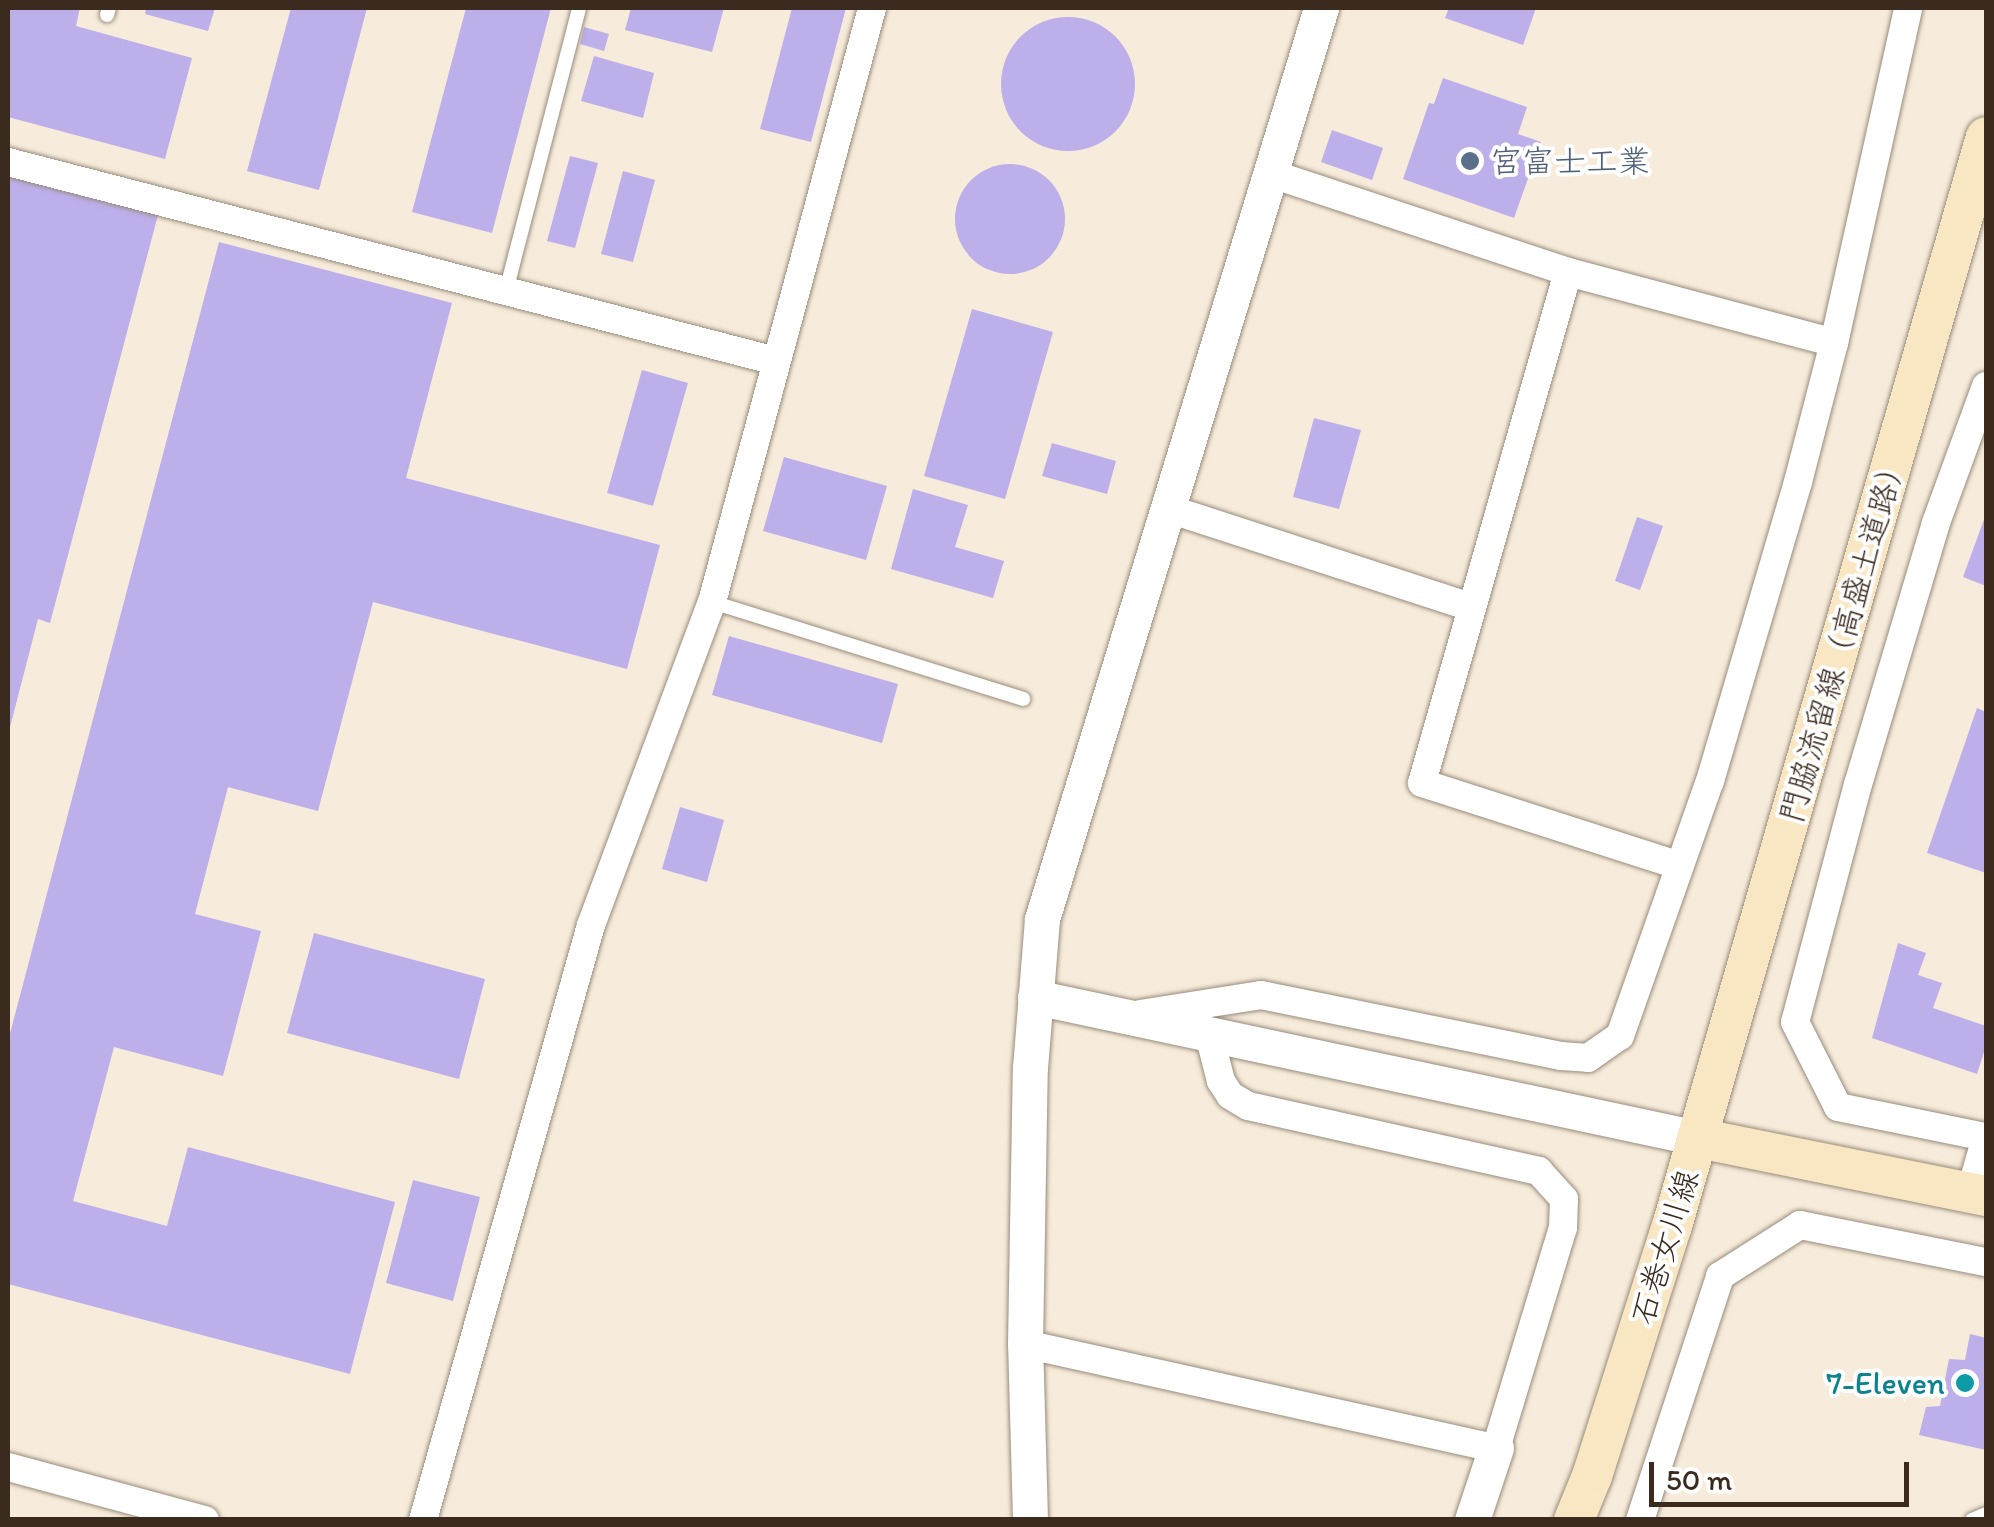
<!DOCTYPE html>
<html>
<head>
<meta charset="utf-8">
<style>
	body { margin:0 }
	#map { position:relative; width:1994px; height:1527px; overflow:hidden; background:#f7ecdb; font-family:Itim,"Klee One",sans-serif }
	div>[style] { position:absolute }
	.building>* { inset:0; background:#bcafea }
	.round { border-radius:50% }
	.roads { filter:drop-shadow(0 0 2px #998b7c) drop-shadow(0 0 2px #998b7c) }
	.service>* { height:14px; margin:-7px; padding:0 7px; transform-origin:7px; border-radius:7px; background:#fff }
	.minor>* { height:28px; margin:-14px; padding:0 14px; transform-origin:14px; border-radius:14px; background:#fff }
	.tertiary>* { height:35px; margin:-17.5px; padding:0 17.5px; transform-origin:17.5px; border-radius:17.5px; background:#fff }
	.secondary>* { height:40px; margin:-20px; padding:0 20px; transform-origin:20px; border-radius:20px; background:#f9e7c3 }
	.dots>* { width:28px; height:28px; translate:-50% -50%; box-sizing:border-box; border:5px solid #fff; border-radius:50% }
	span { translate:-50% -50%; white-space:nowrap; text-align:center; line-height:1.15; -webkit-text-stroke:8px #fff; paint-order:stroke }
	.service-label { font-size:32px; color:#4e5e75 }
	.left { translate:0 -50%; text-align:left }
	.street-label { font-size:32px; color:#3b2a1e }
	.culture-label { font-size:32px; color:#0d838f }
	.right { translate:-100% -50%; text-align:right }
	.frame { position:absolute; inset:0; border:10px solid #3b2a1e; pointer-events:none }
	.scale { position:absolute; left:1649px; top:1462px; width:260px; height:45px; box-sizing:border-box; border:5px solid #3b2a1e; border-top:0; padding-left:12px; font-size:30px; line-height:35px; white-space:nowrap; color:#3b2a1e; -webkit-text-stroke:8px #fff; paint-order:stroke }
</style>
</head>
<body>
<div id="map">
	<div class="building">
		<i style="clip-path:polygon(8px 8px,80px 8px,76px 26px,192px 58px,165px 159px,8px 117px)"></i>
		<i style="clip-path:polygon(146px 8px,215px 8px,208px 31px,145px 14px)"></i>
		<i style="clip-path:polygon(291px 8px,367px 8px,319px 190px,247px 171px)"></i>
		<i style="clip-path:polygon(466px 8px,551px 8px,492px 233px,412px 212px)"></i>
		<i style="clip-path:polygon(631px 8px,724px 8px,712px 52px,625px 30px)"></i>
		<i style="clip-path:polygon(792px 8px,846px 8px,811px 142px,760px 129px)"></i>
		<i style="clip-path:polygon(1449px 8px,1536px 8px,1523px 45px,1445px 18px)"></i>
		<i class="round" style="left:1001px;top:17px;width:134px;height:134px"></i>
		<i style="clip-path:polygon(584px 27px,609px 34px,604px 51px,580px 44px)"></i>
		<i style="clip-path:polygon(594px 56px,654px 73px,643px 118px,581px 101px)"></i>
		<i style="clip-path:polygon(1443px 78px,1527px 107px,1518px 134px,1541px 142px,1514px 218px,1403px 179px,1429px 103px,1434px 104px)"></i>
		<i style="clip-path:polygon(1332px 130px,1383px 148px,1372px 180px,1321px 162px)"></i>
		<i style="clip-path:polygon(570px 156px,598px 163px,575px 248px,547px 241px)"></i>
		<i class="round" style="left:955px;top:164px;width:110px;height:110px"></i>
		<i style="clip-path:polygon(623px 171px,655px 180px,633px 262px,601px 254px)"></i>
		<i style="clip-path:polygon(8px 175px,158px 215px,50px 623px,38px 619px,9px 731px)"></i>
		<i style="clip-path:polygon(219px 242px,452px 303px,406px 478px,660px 545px,627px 669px,373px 602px,318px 811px,228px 787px,195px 914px,261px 931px,223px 1076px,114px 1047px,73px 1201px,167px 1226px,188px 1147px,395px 1202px,350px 1374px,8px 1284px,8px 1041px)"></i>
		<i style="clip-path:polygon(972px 309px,1053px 332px,1005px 499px,924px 476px)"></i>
		<i style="clip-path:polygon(642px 370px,688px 383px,653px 506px,607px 493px)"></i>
		<i style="clip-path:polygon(1314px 418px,1361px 430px,1339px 509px,1293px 497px)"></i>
		<i style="clip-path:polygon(1052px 443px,1116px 461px,1107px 494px,1042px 476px)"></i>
		<i style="clip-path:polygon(784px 457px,887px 486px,866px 560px,763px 531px)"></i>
		<i style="clip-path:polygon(913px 489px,968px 505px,955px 547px,1004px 561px,993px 598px,891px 569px)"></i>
		<i style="clip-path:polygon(1986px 514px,1986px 586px,1963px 577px)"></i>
		<i style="clip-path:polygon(1637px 517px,1663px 526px,1640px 590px,1615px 581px)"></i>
		<i style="clip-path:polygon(729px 636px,898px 684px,882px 743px,712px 695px)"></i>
		<i style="clip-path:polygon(1977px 708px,1986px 712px,1986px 873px,1927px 853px)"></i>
		<i style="clip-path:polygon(680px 807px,724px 820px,707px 882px,662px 869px)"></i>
		<i style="clip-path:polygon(314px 933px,485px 979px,459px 1079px,287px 1033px)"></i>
		<i style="clip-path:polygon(1898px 943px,1926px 953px,1918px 975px,1942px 983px,1933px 1008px,1986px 1026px,1986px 1046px,1977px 1074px,1872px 1038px)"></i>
		<i style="clip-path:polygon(413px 1180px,480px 1197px,453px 1301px,386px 1283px)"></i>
		<i style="clip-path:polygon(1970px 1334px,1986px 1338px,1986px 1450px,1919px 1435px,1926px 1407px,1940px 1406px,1949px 1359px,1965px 1360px)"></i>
	</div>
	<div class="roads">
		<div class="service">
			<i style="left:107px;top:15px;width:7px;rotate:-74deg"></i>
			<i style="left:506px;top:291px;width:292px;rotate:-75.5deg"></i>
			<i style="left:712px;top:602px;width:326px;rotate:17.3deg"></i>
			<i style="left:1972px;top:1520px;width:15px;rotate:-23deg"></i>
		</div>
		<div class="minor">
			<i style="left:8px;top:162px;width:793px;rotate:14.53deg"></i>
			<i style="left:1269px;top:173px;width:315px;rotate:18.3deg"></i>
			<i style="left:1568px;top:272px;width:275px;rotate:14.9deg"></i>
			<i style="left:1568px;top:272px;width:531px;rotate:105.95deg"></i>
			<i style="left:1422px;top:783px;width:268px;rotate:17.8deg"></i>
			<i style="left:1986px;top:386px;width:146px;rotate:110.1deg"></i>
			<i style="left:1936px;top:523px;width:272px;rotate:106.6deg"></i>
			<i style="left:1858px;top:784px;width:246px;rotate:104.8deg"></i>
			<i style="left:1795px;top:1022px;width:95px;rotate:63.2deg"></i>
			<i style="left:1838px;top:1107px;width:151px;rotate:11.5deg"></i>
			<i style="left:1166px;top:508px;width:320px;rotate:18deg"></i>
			<i style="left:1140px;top:1014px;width:122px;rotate:-8.9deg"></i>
			<i style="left:1261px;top:995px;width:306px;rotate:11.5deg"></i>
			<i style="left:1561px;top:1056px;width:27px;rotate:4deg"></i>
			<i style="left:1588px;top:1058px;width:39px;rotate:-35deg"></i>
			<i style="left:1620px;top:1036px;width:270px;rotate:-70.6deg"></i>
			<i style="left:1710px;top:781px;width:312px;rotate:-73.6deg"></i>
			<i style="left:1798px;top:482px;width:144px;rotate:-75.5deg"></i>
			<i style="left:1834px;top:343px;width:343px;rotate:-77.5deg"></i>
			<i style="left:1970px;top:1193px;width:57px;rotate:-73.8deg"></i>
			<i style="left:1025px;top:1344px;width:482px;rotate:12.5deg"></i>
			<i style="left:1496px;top:1448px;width:230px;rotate:-73.1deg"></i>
			<i style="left:1563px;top:1228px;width:29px;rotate:-88deg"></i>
			<i style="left:1564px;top:1199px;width:38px;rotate:-132deg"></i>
			<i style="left:1539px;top:1171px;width:298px;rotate:-167.4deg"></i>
			<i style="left:1248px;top:1106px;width:21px;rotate:-149deg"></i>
			<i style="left:1230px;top:1095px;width:17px;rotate:-123deg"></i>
			<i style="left:1221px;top:1081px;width:48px;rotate:-104.6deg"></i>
			<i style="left:8px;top:1467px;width:204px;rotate:15.1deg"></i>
			<i style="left:423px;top:1520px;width:618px;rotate:-74.23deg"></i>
			<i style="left:591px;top:925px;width:345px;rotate:-69.5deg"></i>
			<i style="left:712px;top:602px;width:615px;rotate:-74.92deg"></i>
			<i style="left:1640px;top:1520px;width:257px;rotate:-71.8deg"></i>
			<i style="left:1720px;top:1276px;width:95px;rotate:-32.5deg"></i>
			<i style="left:1800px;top:1225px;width:190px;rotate:11.3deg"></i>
		</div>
		<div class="tertiary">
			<i style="left:1035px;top:997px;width:678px;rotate:12.01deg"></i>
			<i style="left:1030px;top:1520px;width:176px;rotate:-91.6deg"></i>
			<i style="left:1025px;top:1344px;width:276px;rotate:-89deg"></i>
			<i style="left:1030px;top:1068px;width:149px;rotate:-85.4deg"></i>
			<i style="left:1042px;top:919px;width:953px;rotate:-72.97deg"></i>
			<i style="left:1472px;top:1520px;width:76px;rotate:-71.6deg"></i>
		</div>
		<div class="secondary">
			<i style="left:1698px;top:1138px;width:294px;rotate:11.4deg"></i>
			<i style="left:1574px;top:1520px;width:48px;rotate:-67.8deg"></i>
			<i style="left:1592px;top:1476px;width:262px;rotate:-72.3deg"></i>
			<i style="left:1672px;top:1226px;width:1133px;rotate:-73.92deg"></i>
		</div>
	</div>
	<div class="dots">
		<i style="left:1470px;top:161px;background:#5c6f8a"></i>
		<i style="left:1965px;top:1383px;background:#0f9aa8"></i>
	</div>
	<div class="service-label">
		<span class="left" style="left:1490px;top:161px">宮富士工業</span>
	</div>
	<div class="street-label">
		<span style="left:1843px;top:637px;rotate:-74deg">門脇流留線（高盛土道路）</span>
		<span style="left:1665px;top:1247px;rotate:-73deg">石巻女川線</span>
	</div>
	<div class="culture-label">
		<span class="right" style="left:1945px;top:1383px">7-Eleven</span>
	</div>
	<div class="frame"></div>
	<div class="scale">50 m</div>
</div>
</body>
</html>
